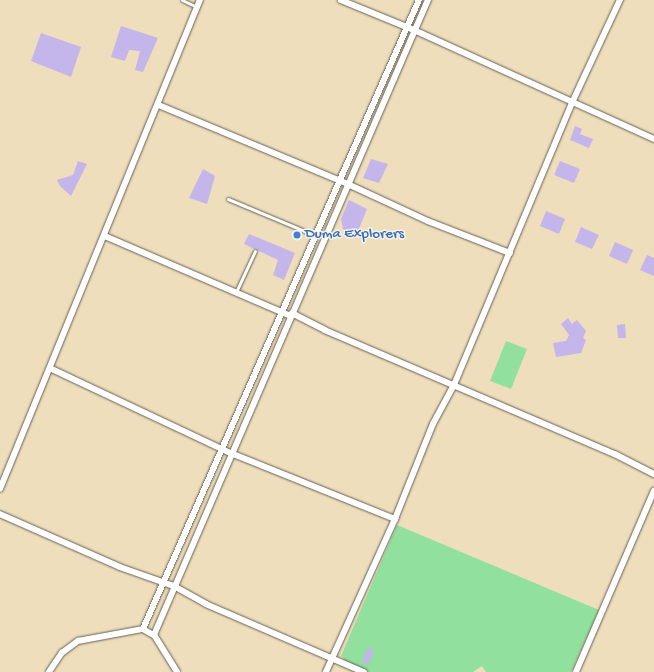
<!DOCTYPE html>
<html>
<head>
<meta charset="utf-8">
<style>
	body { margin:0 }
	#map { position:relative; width:654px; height:672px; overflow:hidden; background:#efdebc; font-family:"Gochi Hand",sans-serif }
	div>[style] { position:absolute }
	.green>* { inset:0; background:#91e09e }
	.building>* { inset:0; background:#c4b5eb }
	.roads { filter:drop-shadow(0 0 1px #666054) drop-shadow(0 0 1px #666054) }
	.lane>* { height:3px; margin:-1.5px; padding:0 1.5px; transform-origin:1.5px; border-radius:1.5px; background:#fff }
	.street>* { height:5.5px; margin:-2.75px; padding:0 2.75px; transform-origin:2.75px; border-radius:2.75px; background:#fff }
	.dots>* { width:11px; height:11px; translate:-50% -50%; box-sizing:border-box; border:2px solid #f7f3e8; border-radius:50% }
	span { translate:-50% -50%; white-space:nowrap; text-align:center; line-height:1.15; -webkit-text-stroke:3px #f7f3e8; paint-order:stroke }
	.shop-label { font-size:15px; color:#366cbe }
	.left { translate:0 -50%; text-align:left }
</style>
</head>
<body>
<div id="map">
	<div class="green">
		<i style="clip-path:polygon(506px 341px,527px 349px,511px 389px,490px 381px)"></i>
		<i style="clip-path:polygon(397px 525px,599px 610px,571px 672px,486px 672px,482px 666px,473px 672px,355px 672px,340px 665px,344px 658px,341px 656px)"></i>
	</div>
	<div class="building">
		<i style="clip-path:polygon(121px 26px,158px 38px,143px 72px,135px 70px,140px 51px,129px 50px,125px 61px,111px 57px)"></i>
		<i style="clip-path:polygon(41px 33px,81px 47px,71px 77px,31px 61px)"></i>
		<i style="clip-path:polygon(575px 126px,582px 129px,580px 134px,593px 139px,589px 148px,570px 140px)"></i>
		<i style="clip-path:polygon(371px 159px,388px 164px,379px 183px,363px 178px)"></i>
		<i style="clip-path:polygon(78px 161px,87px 164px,71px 196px,60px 186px,57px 180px,73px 175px)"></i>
		<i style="clip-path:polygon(560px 161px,580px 169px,574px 183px,554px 175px)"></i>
		<i style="clip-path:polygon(203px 169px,215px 176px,207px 204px,189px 198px)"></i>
		<i style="clip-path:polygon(349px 200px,367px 209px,356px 236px,343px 229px,341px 219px)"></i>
		<i style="clip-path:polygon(546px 211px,565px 219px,559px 234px,540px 226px)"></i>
		<i style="clip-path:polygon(581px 227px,599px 235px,592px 249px,575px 242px)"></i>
		<i style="clip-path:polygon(249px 234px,295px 253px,284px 280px,273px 275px,278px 260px,244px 244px)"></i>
		<i style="clip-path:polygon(615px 242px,633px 250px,627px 264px,609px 256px)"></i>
		<i style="clip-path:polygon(647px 255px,654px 258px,654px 276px,640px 270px)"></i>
		<i style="clip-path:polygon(568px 318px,572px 324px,577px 320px,586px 331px,583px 338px,586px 340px,581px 353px,556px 357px,553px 343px,566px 341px,569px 335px,561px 324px)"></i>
		<i style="clip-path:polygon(625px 324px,626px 338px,618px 338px,617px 325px)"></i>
		<i style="clip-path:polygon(368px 647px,374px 650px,368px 665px,362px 662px)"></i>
	</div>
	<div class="roads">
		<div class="lane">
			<i style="left:182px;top:0;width:17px;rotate:25deg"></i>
			<i style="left:228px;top:199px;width:93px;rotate:22.7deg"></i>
			<i style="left:236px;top:292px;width:45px;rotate:-65.1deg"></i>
		</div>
		<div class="street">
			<i style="left:341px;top:0;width:79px;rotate:22.3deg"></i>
			<i style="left:414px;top:30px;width:264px;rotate:24.4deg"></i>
			<i style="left:159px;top:105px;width:205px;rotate:22.7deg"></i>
			<i style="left:348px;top:184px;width:88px;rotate:24.8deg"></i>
			<i style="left:428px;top:221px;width:88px;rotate:21.3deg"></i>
			<i style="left:105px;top:236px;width:202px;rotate:23.3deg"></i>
			<i style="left:292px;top:313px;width:37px;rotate:27deg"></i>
			<i style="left:325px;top:330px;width:315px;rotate:23.2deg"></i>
			<i style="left:615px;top:454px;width:44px;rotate:27.1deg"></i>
			<i style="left:50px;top:368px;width:200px;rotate:25.2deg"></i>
			<i style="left:231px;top:453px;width:177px;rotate:21.9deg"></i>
			<i style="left:0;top:489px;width:528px;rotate:-67.76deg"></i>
			<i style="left:0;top:514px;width:131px;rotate:23.8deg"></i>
			<i style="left:120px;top:567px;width:57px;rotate:19.4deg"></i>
			<i style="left:174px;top:586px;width:37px;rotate:29deg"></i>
			<i style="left:206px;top:604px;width:172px;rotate:23.3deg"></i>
			<i style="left:143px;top:629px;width:13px;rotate:29deg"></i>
			<i style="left:49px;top:672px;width:23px;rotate:-56deg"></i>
			<i style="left:62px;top:653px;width:20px;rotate:-37deg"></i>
			<i style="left:78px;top:641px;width:66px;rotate:-10.5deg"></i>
			<i style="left:143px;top:629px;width:687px;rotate:-66.31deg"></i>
			<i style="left:177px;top:672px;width:44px;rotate:-121.9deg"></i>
			<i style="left:154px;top:635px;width:692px;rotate:-66.66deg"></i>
			<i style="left:326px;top:672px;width:168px;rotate:-65.7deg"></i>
			<i style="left:395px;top:519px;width:102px;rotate:-68.2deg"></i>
			<i style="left:433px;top:424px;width:44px;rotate:-61.7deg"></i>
			<i style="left:454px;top:385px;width:306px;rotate:-67.3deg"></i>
			<i style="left:572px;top:103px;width:114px;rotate:-65deg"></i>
			<i style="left:576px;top:672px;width:197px;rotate:-66.7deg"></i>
		</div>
	</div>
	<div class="dots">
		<i style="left:297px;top:235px;background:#3f7fe0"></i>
	</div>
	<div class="shop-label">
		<span class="left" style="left:305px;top:235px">Duma Explorers</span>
	</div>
</div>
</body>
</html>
